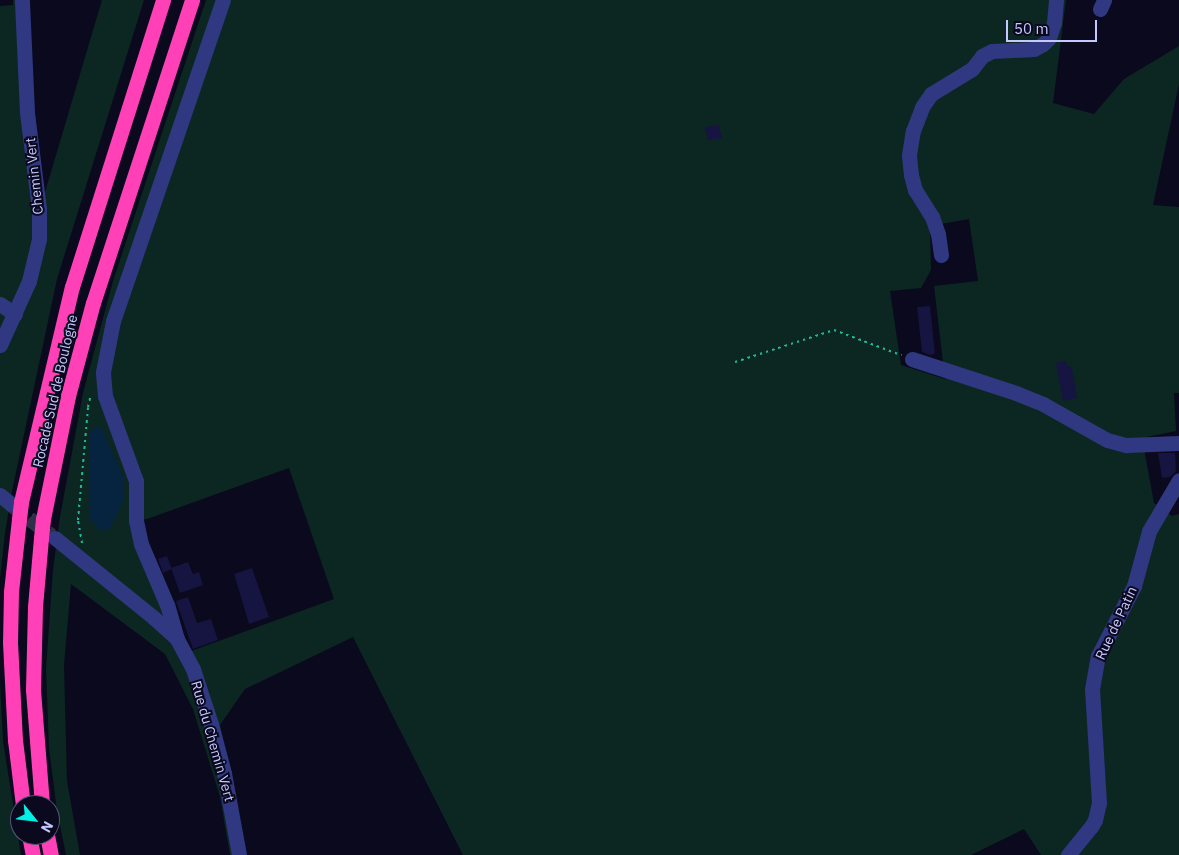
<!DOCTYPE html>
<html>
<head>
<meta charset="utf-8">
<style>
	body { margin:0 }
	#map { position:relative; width:1179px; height:855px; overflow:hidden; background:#0a091d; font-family:"IBM Plex Sans",sans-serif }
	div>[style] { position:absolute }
	.green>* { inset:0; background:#0c2722 }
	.water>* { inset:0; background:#06233f }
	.building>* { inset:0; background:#161440 }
	.minor-tunnel>* { height:15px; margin-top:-7.5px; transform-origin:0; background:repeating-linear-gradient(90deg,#2f2f4a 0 15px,transparent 0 23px) }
	.path>* { height:2px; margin-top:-1px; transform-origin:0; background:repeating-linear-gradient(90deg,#20b899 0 2.5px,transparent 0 6.5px) }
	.minor>* { height:15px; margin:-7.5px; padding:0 7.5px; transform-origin:7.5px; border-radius:7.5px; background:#2f3881 }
	.highway>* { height:15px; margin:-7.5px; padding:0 7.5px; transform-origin:7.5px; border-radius:7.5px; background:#ff40b7 }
	.highway-bridge>* { height:15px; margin:-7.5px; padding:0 7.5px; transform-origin:7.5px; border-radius:7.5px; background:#ff40b7 }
	span { translate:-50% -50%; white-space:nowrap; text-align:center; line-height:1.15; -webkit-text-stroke:4px #0a091d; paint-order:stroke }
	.street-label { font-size:14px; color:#c5c7ff }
	.north { position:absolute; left:10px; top:795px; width:50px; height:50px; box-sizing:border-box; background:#0a091d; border:1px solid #557; border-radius:50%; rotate:119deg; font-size:14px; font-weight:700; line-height:20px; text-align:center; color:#c5c7ff }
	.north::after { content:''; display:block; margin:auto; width:18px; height:22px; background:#00f0e6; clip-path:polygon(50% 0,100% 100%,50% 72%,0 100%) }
	.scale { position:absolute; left:1006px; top:20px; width:91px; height:22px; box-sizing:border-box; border:2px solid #c5c7ff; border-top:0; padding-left:6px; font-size:15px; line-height:18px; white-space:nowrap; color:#c5c7ff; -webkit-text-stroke:4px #0a091d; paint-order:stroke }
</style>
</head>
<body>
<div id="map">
	<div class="green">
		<i style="clip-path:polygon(13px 0,26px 0,31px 115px,43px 199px,102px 0,144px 0,57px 279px,12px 491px,5px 533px,0 579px,0 6px,13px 5px)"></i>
		<i style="clip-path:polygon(evenodd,206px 0,1066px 0,1053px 103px,1094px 114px,1124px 79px,1179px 46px,1179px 84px,1153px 205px,1179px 207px,1179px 393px,1174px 393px,1176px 431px,1142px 438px,1154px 503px,1172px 516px,1179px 514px,1179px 855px,1041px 855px,1024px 829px,971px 855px,463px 855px,353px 637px,245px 689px,220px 725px,247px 855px,230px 855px,220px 797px,193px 709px,165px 654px,71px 584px,64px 665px,67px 781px,80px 855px,66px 855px,57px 811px,49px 748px,46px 669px,53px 570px,60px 517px,83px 393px,113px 281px,206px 0,969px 219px,978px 281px,934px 286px,945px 379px,901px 365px,890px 291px,921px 288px,931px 270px,930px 226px,969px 219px,206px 0,289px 468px,334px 599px,183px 654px,134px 521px,147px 519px,289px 468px)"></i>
		<i style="clip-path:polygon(0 682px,3px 741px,21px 855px,0 855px)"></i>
	</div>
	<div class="water">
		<i style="clip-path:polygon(97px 426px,102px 429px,123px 477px,123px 501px,110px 529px,99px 529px,89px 517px,89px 434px)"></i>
	</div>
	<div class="building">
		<i style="clip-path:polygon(719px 125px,722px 138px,708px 140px,705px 127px)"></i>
		<i style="clip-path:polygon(930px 306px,935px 354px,930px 355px,922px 352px,917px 307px)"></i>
		<i style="clip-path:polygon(1066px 361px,1067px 365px,1072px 368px,1077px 398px,1063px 401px,1056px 363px)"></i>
		<i style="clip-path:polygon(1158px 453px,1175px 453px,1176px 471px,1170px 477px,1162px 478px)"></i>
		<i style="clip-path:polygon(167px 556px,172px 569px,163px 573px,158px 559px)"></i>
		<i style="clip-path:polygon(188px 562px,193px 574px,199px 572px,203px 585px,180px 593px,171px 568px)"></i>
		<i style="clip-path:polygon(252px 568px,269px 617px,249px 624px,234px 574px)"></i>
		<i style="clip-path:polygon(188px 597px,197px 623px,211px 619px,218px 640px,193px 649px,176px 601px)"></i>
	</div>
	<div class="minor-tunnel">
		<i style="left:11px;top:504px;width:51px;rotate:37.8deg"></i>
	</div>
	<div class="path">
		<i style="left:735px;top:362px;width:104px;rotate:-17.9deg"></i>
		<i style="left:834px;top:330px;width:72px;rotate:20.5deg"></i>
		<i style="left:82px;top:543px;width:23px;rotate:-100deg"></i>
		<i style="left:78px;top:520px;width:113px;rotate:-84.9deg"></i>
		<i style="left:88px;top:407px;width:13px;rotate:-77deg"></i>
	</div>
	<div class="minor">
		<i style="left:1100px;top:9px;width:10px;rotate:-66deg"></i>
		<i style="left:941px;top:255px;width:21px;rotate:-98deg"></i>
		<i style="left:938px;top:234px;width:18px;rotate:-109deg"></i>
		<i style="left:932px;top:217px;width:32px;rotate:-122deg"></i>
		<i style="left:915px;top:190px;width:16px;rotate:-105deg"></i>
		<i style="left:911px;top:175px;width:20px;rotate:-96deg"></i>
		<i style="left:909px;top:155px;width:24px;rotate:-81deg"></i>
		<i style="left:913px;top:131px;width:26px;rotate:-69deg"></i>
		<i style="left:922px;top:107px;width:16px;rotate:-55deg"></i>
		<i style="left:931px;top:94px;width:48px;rotate:-31.4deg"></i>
		<i style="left:972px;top:69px;width:16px;rotate:-52deg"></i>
		<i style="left:982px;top:56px;width:11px;rotate:-27deg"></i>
		<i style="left:992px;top:51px;width:42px;rotate:-2.7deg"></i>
		<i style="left:1034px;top:49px;width:10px;rotate:-29deg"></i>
		<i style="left:1043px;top:44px;width:8px;rotate:-45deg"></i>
		<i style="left:1049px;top:38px;width:16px;rotate:-72deg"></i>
		<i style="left:1054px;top:23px;width:23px;rotate:-85deg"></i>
		<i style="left:0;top:304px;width:18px;rotate:34deg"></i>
		<i style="left:0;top:345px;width:70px;rotate:-65.6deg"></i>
		<i style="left:29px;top:281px;width:43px;rotate:-76.6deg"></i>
		<i style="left:39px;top:239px;width:30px;rotate:-90deg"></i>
		<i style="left:39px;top:209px;width:98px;rotate:-97.1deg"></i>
		<i style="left:27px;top:112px;width:112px;rotate:-92.6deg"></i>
		<i style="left:912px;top:359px;width:109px;rotate:18.1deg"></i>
		<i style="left:1016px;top:393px;width:29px;rotate:22deg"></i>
		<i style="left:1043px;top:404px;width:73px;rotate:29.4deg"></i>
		<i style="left:1107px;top:440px;width:20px;rotate:15deg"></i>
		<i style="left:1126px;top:445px;width:53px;rotate:-2.2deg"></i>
		<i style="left:0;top:495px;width:14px;rotate:39deg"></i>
		<i style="left:55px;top:538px;width:127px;rotate:38.9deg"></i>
		<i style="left:154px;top:618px;width:31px;rotate:42deg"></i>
		<i style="left:177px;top:639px;width:34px;rotate:62deg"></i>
		<i style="left:193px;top:669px;width:58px;rotate:71.9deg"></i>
		<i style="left:211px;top:724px;width:51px;rotate:75.1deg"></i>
		<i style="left:224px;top:773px;width:83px;rotate:79.6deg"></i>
		<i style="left:177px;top:639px;width:35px;rotate:-106deg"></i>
		<i style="left:167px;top:605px;width:66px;rotate:-113.1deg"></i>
		<i style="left:141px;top:544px;width:24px;rotate:-102deg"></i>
		<i style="left:136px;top:521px;width:40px;rotate:-90deg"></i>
		<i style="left:136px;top:481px;width:90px;rotate:-110deg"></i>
		<i style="left:105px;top:396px;width:24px;rotate:-95deg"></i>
		<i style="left:103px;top:372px;width:52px;rotate:-78.9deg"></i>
		<i style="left:113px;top:321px;width:339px;rotate:-71.1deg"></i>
		<i style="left:1068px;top:855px;width:36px;rotate:-51deg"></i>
		<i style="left:1091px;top:827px;width:8px;rotate:-60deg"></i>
		<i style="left:1095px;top:820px;width:17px;rotate:-77deg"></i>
		<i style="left:1099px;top:803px;width:114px;rotate:-93.5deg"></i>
		<i style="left:1092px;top:689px;width:34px;rotate:-80deg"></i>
		<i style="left:1098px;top:656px;width:79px;rotate:-62.8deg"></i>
		<i style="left:1134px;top:586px;width:57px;rotate:-74.7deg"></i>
		<i style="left:1149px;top:531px;width:59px;rotate:-59.5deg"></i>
	</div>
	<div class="highway">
		<i style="left:21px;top:502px;width:221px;rotate:-76.7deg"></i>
		<i style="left:72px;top:287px;width:301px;rotate:-72.4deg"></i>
		<i style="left:19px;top:519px;width:73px;rotate:96.3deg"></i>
		<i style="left:11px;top:592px;width:50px;rotate:91.1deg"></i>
		<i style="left:10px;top:642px;width:98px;rotate:87.1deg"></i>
		<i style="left:15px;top:740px;width:65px;rotate:83deg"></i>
		<i style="left:43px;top:519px;width:126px;rotate:-78.5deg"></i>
		<i style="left:68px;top:396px;width:96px;rotate:-75deg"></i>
		<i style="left:93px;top:303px;width:319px;rotate:-71.9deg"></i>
		<i style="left:41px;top:538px;width:69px;rotate:95deg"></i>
		<i style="left:35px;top:607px;width:83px;rotate:91.4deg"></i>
		<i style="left:33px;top:690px;width:115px;rotate:85.5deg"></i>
		<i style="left:29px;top:835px;width:20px;rotate:79deg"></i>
		<i style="left:47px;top:835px;width:20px;rotate:79deg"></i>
	</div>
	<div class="highway-bridge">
		<i style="left:19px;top:519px;width:17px;rotate:-83deg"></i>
		<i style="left:41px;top:538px;width:19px;rotate:-84deg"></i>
	</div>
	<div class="street-label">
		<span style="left:34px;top:176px;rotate:-96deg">Chemin Vert</span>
		<span style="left:55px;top:391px;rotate:-77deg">Rocade Sud de Boulogne</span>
		<span style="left:1116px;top:623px;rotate:-65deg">Rue de Patin</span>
		<span style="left:213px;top:741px;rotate:74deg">Rue du Chemin Vert</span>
	</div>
	<div class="north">N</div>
	<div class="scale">50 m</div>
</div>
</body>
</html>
